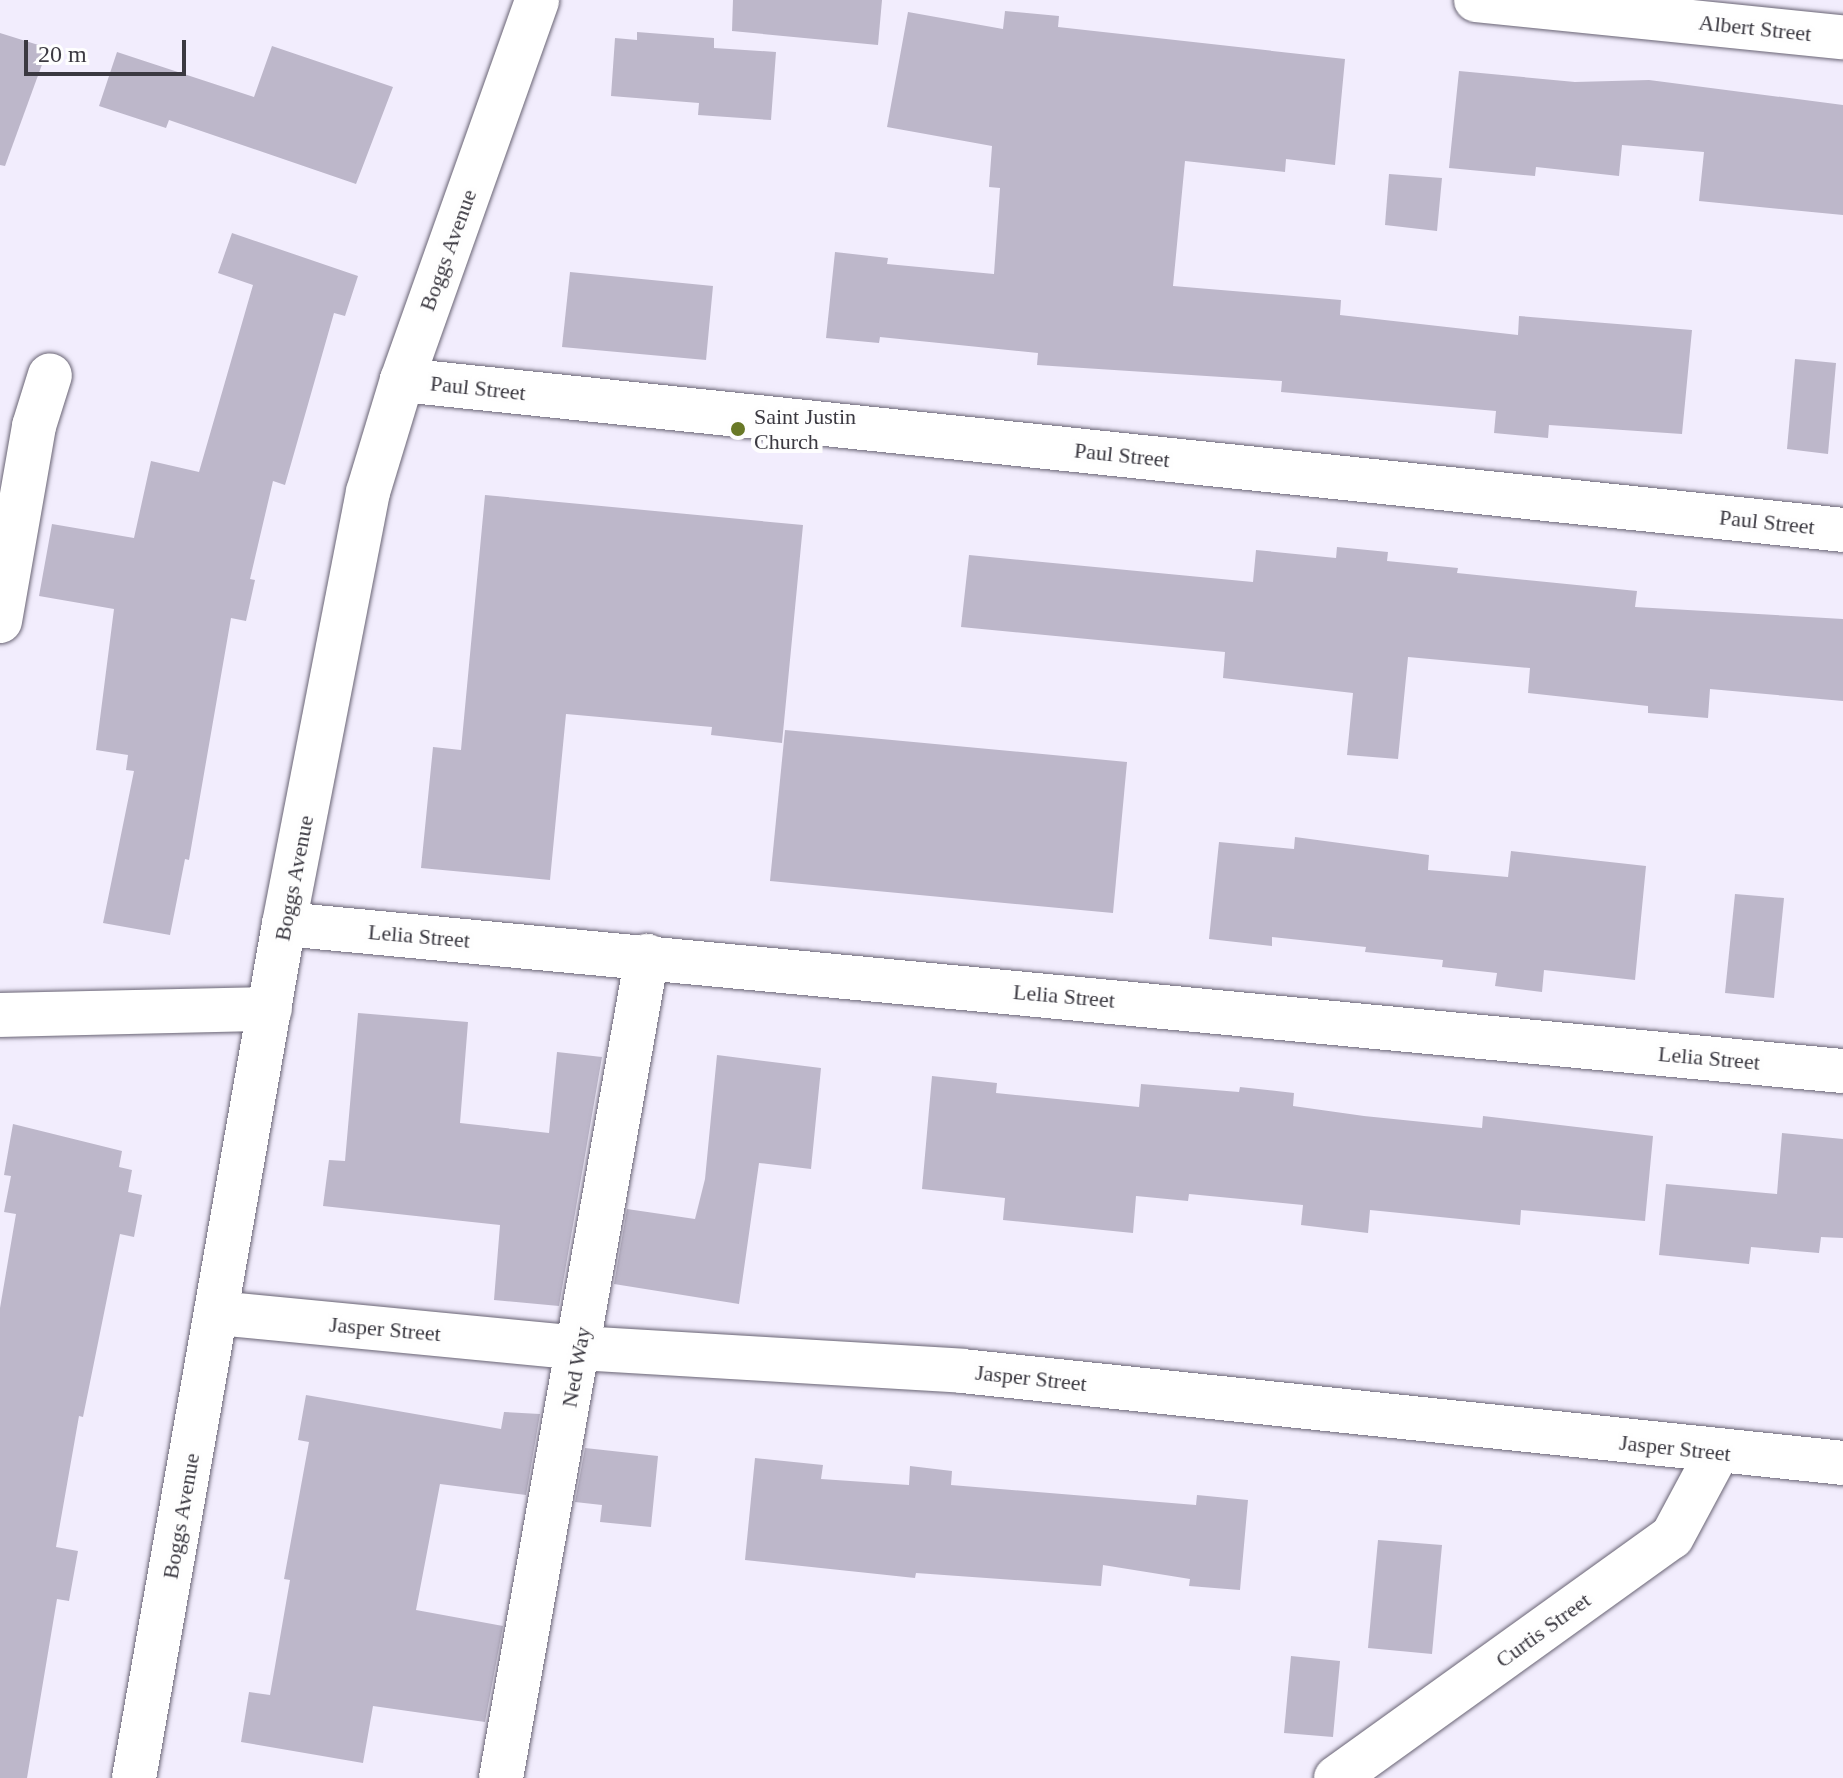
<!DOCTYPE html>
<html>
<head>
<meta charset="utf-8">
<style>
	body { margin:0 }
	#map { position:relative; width:1843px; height:1778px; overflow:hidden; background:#f2edfd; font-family:"Times New Roman",serif }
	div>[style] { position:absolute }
	.building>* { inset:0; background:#bdb7ca }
	.roads { filter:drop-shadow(0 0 2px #696474) drop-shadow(0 0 2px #696474) }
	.minor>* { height:44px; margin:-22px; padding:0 22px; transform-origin:22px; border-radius:22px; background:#fff }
	.dots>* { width:22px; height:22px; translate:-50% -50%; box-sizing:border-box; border:4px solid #fefefe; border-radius:50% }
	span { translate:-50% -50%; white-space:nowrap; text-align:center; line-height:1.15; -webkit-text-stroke:8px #fefefe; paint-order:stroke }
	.street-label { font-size:22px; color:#3b3941 }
	.poi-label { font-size:22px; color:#3b3941 }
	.left { translate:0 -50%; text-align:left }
	.scale { position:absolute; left:24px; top:40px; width:162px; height:36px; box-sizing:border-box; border:4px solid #3b3941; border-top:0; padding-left:10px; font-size:24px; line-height:28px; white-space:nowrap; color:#3b3941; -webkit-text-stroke:6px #fefefe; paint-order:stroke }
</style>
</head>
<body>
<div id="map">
	<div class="building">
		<i style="clip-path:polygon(733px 0,882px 0,878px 45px,732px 31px)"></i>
		<i style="clip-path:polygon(1005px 11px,1059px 16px,1058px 27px,1345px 59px,1335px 165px,1286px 159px,1285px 172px,1185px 161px,1173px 286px,1341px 300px,1340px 315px,1518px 335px,1519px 316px,1692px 330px,1682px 434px,1549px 425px,1548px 438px,1494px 433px,1496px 411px,1281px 392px,1282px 381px,1037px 365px,1038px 353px,880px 337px,879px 343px,826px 338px,835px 252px,888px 258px,887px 264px,994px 274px,1000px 188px,989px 187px,992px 146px,887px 127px,908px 12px,1003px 29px)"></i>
		<i style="clip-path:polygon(637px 32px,714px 38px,714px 48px,776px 52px,771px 120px,698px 115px,699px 103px,611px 96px,615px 38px,637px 40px)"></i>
		<i style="clip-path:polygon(0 33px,48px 48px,5px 166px,0 165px)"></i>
		<i style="clip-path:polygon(272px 46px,393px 87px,356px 184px,169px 120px,166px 128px,99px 106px,117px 52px,254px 97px)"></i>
		<i style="clip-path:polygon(1459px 71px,1575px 82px,1649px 80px,1843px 105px,1843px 215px,1699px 201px,1704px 152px,1622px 145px,1619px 176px,1536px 167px,1535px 176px,1449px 168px)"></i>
		<i style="clip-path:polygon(1389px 174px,1442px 178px,1437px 231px,1385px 225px)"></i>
		<i style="clip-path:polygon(232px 233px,358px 276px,345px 316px,334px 313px,285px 485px,273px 481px,250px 579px,255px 580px,246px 621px,231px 618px,189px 860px,185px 859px,170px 935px,103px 923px,134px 771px,126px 770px,128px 755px,96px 750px,114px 609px,39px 596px,52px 524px,134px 538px,151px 461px,199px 472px,253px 285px,218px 273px)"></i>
		<i style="clip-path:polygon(570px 272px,713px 286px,706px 360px,562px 347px)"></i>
		<i style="clip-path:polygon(1795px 359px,1836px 363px,1828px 454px,1787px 449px)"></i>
		<i style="clip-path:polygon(485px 495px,803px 525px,782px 743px,711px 735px,712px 727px,566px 714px,550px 880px,421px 868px,433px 747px,461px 750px)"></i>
		<i style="clip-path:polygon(1337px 547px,1388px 552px,1387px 561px,1458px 568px,1457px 573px,1637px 591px,1635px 607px,1843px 619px,1843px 701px,1710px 689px,1708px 718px,1648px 713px,1648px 706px,1528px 693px,1530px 668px,1408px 657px,1398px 759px,1347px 755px,1353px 693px,1223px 678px,1225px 652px,961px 627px,969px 555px,1253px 582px,1256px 550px,1336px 558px)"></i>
		<i style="clip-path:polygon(785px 730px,1127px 762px,1113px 913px,770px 881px)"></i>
		<i style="clip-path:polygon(1295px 837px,1429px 855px,1428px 870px,1508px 877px,1511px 851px,1646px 866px,1635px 980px,1544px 970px,1542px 992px,1495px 986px,1497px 973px,1442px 967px,1443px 960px,1365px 952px,1366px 947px,1272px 937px,1272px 946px,1209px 939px,1219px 842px,1294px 849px)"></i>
		<i style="clip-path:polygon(1735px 894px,1784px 898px,1774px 998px,1725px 993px)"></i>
		<i style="clip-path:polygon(358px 1013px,468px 1022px,460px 1123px,549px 1133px,557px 1052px,602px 1057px,559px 1306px,494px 1300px,500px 1225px,323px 1206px,329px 1160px,345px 1161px)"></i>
		<i style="clip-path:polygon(717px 1055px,821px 1068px,811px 1169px,759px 1163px,739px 1304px,614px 1284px,627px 1209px,695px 1219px,705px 1179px)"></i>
		<i style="clip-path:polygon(932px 1076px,997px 1083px,996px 1093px,1139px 1107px,1141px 1084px,1239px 1092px,1240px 1087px,1294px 1093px,1293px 1106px,1364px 1116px,1482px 1128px,1483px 1116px,1653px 1136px,1645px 1221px,1521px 1210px,1520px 1225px,1370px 1210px,1368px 1233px,1301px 1225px,1303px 1205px,1189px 1194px,1188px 1201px,1136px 1196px,1133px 1233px,1003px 1220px,1005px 1198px,922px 1189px)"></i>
		<i style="clip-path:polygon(13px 1124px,122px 1151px,119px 1167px,132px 1170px,128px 1192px,142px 1195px,134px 1237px,120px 1234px,83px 1417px,79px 1416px,56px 1547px,78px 1551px,69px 1601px,57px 1599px,27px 1778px,0 1778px,0 1308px,16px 1214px,4px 1212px,11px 1176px,4px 1175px)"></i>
		<i style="clip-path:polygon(1782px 1133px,1843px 1139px,1843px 1238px,1821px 1237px,1819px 1253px,1751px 1247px,1749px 1264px,1659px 1255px,1666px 1184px,1777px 1194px)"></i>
		<i style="clip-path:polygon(306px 1395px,501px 1429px,504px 1412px,540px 1414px,526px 1495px,440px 1484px,416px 1610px,503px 1626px,485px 1722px,373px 1706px,363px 1763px,241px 1742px,249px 1692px,270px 1695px,290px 1580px,284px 1579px,309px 1442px,298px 1440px)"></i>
		<i style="clip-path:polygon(585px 1448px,658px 1456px,651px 1527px,600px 1522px,602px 1505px,575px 1502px)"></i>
		<i style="clip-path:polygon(755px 1458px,823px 1465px,821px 1479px,909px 1485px,910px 1466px,952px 1471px,951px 1485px,1196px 1505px,1197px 1495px,1248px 1500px,1240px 1590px,1189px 1586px,1190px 1579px,1103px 1565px,1101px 1586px,916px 1573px,915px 1578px,745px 1560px)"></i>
		<i style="clip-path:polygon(1378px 1540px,1442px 1545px,1432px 1654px,1368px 1648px)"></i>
		<i style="clip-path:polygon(1291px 1656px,1340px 1661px,1333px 1737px,1284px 1733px)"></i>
	</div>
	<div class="roads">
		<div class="minor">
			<i style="left:1476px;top:0;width:369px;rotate:5.8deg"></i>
			<i style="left:402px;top:380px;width:1449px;rotate:5.94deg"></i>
			<i style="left:0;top:621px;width:198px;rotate:-80.1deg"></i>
			<i style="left:34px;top:426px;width:53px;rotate:-72.6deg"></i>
			<i style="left:284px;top:924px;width:1566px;rotate:5.39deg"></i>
			<i style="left:0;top:1015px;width:270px;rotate:-1.3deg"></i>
			<i style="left:217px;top:1313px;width:365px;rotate:5.5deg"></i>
			<i style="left:580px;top:1348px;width:383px;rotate:3.4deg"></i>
			<i style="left:962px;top:1371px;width:886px;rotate:5.96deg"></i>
			<i style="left:134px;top:1778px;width:867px;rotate:-80.04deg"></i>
			<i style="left:284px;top:924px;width:440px;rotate:-79deg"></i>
			<i style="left:368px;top:492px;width:117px;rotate:-73.1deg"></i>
			<i style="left:402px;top:380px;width:403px;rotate:-70.4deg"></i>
			<i style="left:501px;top:1778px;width:835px;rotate:-79.93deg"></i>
			<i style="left:1336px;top:1778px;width:413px;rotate:-35.7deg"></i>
			<i style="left:1672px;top:1537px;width:95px;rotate:-61.8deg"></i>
		</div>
	</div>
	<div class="dots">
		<i style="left:738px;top:429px;background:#697927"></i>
	</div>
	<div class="street-label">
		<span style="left:1755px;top:28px;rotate:6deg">Albert Street</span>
		<span style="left:448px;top:250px;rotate:-70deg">Boggs Avenue</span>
		<span style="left:478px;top:388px;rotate:6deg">Paul Street</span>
		<span style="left:1122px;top:455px;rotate:6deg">Paul Street</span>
		<span style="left:1767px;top:522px;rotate:6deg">Paul Street</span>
		<span style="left:294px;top:878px;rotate:-79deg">Boggs Avenue</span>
		<span style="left:419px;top:936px;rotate:5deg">Lelia Street</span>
		<span style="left:1064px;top:996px;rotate:5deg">Lelia Street</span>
		<span style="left:1709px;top:1058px;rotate:5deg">Lelia Street</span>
		<span style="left:385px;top:1329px;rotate:5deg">Jasper Street</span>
		<span style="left:576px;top:1367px;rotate:-80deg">Ned Way</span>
		<span style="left:1031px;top:1378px;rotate:6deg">Jasper Street</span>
		<span style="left:1675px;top:1448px;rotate:6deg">Jasper Street</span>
		<span style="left:181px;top:1516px;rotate:-80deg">Boggs Avenue</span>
		<span style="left:1543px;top:1630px;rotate:-36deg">Curtis Street</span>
	</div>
	<div class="poi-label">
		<span class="left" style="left:754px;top:429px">Saint Justin<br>Church</span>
	</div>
	<div class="scale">20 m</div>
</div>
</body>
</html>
